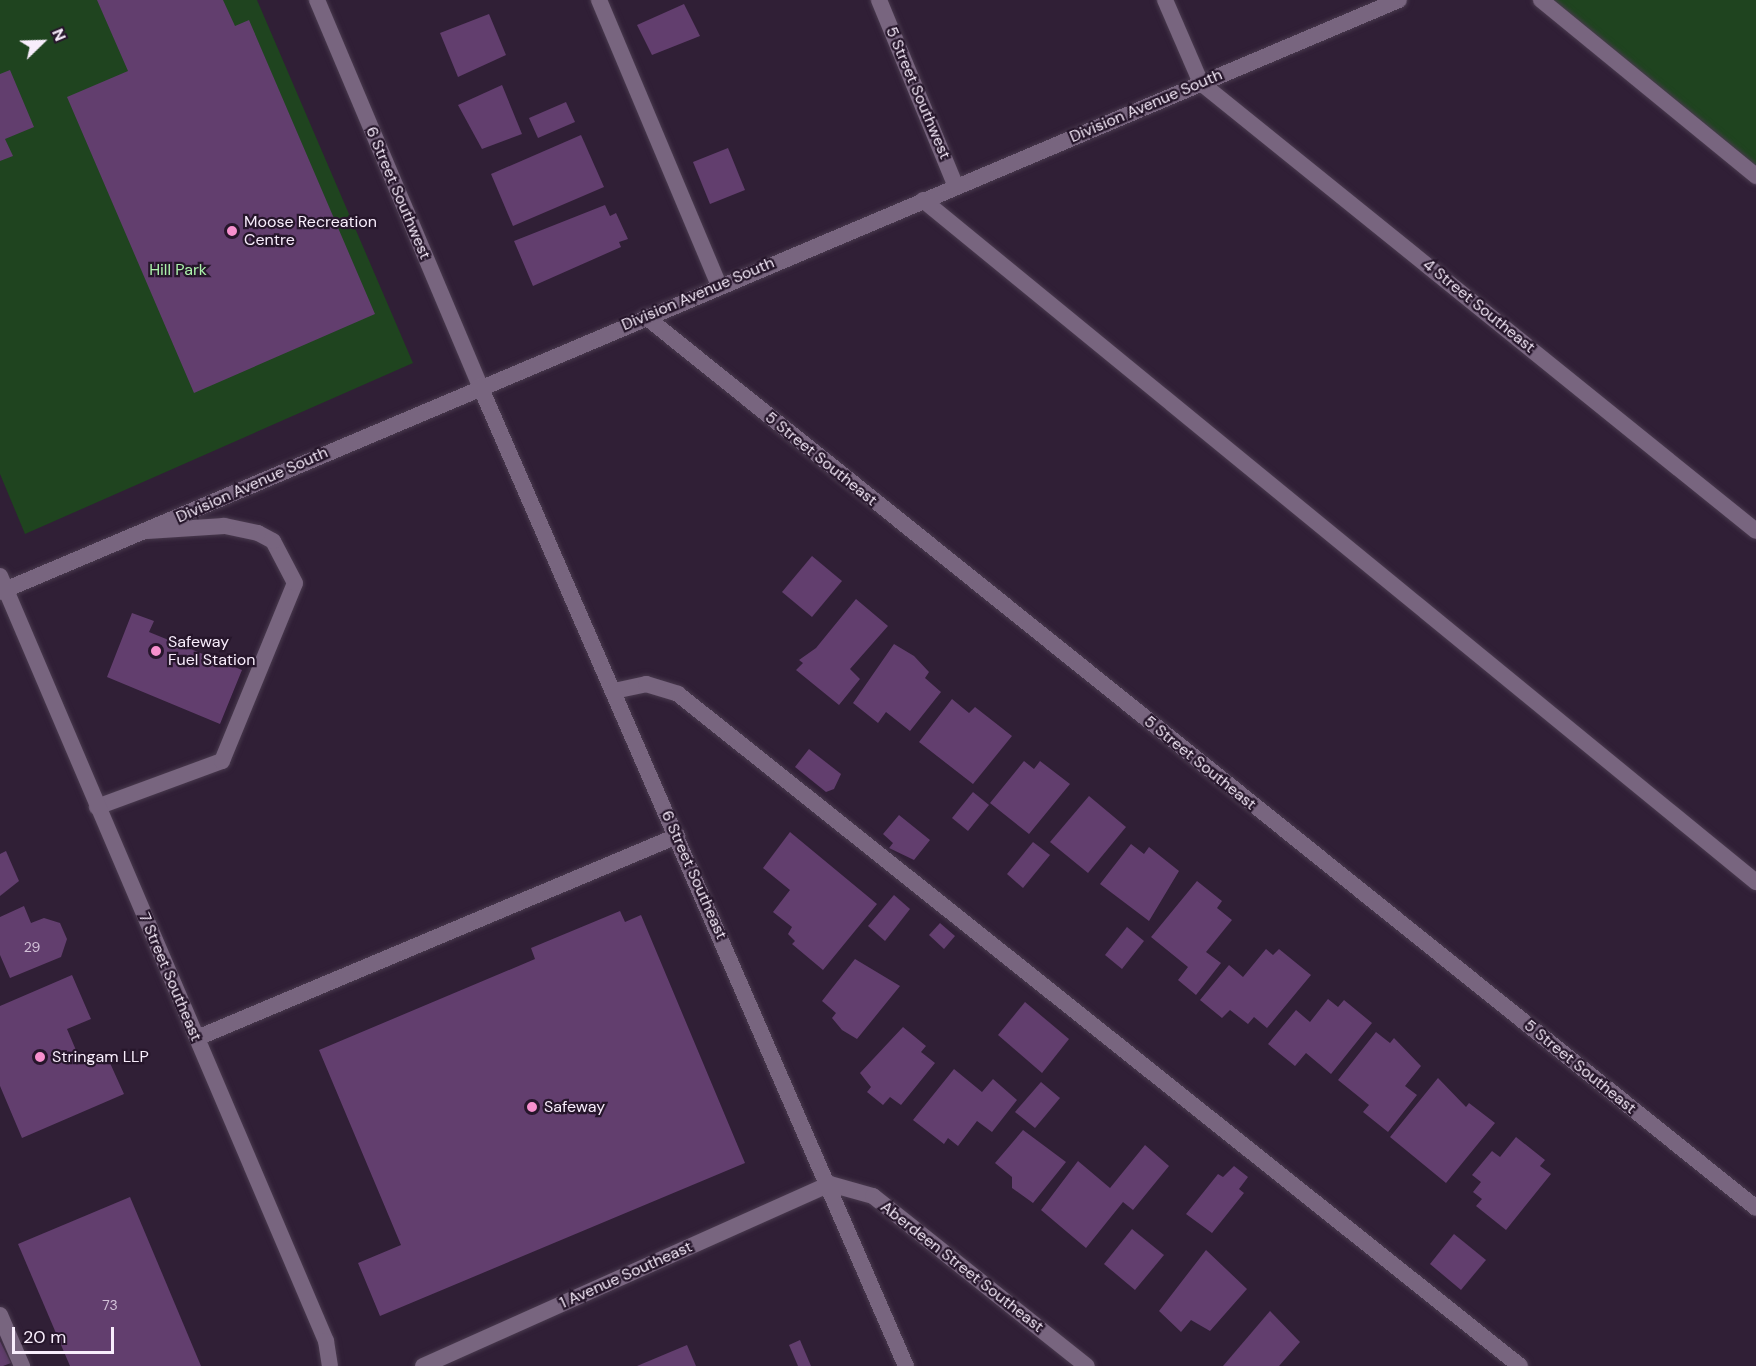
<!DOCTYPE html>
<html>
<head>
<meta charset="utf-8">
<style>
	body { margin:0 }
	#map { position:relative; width:1756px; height:1366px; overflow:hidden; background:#301f36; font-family:"DM Sans",sans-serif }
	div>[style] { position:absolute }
	.green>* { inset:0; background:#1f441f }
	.building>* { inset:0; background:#623e6e }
	.roads { filter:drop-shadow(0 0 2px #493a4e) drop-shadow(0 0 2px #493a4e) }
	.service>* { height:16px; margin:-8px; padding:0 8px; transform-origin:8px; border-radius:8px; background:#78657f }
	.minor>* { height:16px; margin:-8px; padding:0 8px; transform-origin:8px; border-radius:8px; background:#78657f }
	.tertiary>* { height:16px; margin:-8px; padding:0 8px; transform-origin:8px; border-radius:8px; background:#78657f }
	.dots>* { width:16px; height:16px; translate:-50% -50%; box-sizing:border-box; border:3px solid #26162b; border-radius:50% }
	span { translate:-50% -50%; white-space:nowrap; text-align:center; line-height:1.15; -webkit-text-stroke:4.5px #26162b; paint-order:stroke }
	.number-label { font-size:14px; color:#d2c1d8 }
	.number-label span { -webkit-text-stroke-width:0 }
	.street-label { font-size:16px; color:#f8edfc }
	.poi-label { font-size:16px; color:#f8edfc }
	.left { translate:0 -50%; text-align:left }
	.park-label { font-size:16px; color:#adf3ac }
	.north { position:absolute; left:12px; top:12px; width:60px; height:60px; -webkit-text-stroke:4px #26162b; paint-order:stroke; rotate:67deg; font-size:16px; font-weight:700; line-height:24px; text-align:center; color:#f8edfc }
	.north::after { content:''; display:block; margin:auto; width:21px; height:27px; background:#f8edfc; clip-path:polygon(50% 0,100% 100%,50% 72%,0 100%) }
	.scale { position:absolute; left:12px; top:1327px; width:102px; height:27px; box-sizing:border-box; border:3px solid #f8edfc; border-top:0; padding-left:8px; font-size:18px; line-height:21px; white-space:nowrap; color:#f8edfc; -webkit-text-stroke:4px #26162b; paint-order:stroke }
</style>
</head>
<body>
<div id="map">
	<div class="green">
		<i style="clip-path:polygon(0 0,257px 0,413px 363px,25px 534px,0 474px)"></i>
		<i style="clip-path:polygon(1544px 0,1756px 0,1756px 172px)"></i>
	</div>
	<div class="building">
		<i style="clip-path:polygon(97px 0,223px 0,235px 26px,249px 20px,375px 314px,194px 393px,67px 97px,128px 71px)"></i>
		<i style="clip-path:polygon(684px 4px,700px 36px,652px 55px,637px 25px)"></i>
		<i style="clip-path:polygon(489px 14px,506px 55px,458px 77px,440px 33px)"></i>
		<i style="clip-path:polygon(10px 70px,34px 127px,5px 139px,13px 156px,0 161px,0 74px)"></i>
		<i style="clip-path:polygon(502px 85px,522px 134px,482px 149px,458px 105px)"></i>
		<i style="clip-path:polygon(566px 102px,575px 122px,538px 138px,529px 118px)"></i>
		<i style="clip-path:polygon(581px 135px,604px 187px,513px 226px,491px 174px)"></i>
		<i style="clip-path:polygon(728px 148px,745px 190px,710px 204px,693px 162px)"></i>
		<i style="clip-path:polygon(605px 205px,610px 216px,616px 213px,628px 239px,619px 242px,621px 247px,533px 286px,514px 241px)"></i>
		<i style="clip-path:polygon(812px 556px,842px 581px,812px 617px,782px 592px)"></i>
		<i style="clip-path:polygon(856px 599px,888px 626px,850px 669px,860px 679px,839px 705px,796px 670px,803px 663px,799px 660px,816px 648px)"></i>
		<i style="clip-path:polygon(132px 613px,154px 621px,149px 632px,242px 670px,220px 724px,107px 677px)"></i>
		<i style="clip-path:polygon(894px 644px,914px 656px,929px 672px,925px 678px,941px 692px,910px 731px,886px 712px,878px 723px,853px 703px)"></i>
		<i style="clip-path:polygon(952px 699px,969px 713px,975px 707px,1012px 736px,973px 784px,919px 742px)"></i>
		<i style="clip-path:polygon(809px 749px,841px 774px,834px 789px,826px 792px,795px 767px)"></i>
		<i style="clip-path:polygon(1024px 761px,1034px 769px,1040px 761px,1070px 784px,1029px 834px,990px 803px)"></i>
		<i style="clip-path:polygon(973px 792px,989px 805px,968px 831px,952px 818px)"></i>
		<i style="clip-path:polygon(1089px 796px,1126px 827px,1088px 873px,1050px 842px)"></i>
		<i style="clip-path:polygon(899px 815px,930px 840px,914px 860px,889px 848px,893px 843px,883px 834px)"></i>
		<i style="clip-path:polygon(790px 832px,877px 904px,823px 970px,792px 944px,795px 941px,788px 934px,792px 927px,773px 912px,790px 890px,763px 868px)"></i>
		<i style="clip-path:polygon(1033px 842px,1050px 855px,1023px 888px,1007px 874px)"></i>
		<i style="clip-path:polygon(1131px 844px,1144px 854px,1149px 847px,1179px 871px,1149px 921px,1100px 884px)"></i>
		<i style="clip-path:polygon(6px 851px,19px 881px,0 896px,0 854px)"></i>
		<i style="clip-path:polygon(1197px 881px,1222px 901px,1217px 908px,1232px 920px,1206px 952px,1221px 963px,1196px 995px,1178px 980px,1188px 967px,1151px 937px)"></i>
		<i style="clip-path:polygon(894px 895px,910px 909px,885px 941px,868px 926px)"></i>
		<i style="clip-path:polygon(24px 906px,31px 923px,44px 918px,60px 923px,67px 939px,61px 957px,10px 978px,0 955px,0 917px)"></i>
		<i style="clip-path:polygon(620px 911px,625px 922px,641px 915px,745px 1163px,380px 1316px,358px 1263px,401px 1245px,319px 1050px,535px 959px,531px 948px)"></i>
		<i style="clip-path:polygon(940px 923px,955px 936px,944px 949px,929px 935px)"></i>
		<i style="clip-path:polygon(1127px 927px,1144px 941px,1122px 969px,1105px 955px)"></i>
		<i style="clip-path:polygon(1266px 949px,1273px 955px,1279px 949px,1311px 975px,1267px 1028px,1254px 1017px,1248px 1024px,1230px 1010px,1222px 1018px,1200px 1000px,1229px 965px,1243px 977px)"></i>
		<i style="clip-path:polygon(855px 959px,900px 986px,857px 1039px,842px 1030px,832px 1018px,836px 1013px,822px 1001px)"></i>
		<i style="clip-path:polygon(72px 975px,91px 1019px,67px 1029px,81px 1062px,105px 1052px,124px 1094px,22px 1138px,0 1086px,0 1006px)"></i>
		<i style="clip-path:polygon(1328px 999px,1338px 1007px,1344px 1000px,1372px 1023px,1331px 1074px,1306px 1053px,1295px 1066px,1268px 1044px,1296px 1010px,1310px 1022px)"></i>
		<i style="clip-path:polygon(1025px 1002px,1069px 1039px,1042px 1073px,998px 1035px)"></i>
		<i style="clip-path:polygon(903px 1027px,926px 1046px,921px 1052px,935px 1063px,901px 1105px,890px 1097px,883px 1105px,867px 1092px,871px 1087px,860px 1073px)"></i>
		<i style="clip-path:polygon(1376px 1032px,1390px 1043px,1394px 1038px,1421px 1066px,1405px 1086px,1417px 1095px,1388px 1132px,1363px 1112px,1369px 1105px,1338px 1080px)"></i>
		<i style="clip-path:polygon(954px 1069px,982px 1092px,993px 1079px,1017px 1100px,992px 1132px,977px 1121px,958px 1146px,948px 1138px,944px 1144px,913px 1120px)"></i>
		<i style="clip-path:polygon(1438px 1078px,1466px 1107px,1469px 1103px,1495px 1123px,1446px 1183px,1390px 1137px)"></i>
		<i style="clip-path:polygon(1041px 1082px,1060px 1098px,1035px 1128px,1015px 1112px)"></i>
		<i style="clip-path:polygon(1023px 1130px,1066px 1162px,1033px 1203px,1012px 1188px,1012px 1177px,995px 1163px)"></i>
		<i style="clip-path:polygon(1516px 1137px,1545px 1160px,1540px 1166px,1551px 1174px,1506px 1230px,1476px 1206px,1482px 1199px,1473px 1192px,1481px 1182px,1472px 1175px,1492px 1151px,1500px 1157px)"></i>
		<i style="clip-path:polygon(1145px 1145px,1169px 1166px,1133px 1210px,1123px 1202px,1086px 1248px,1041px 1210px,1078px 1161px,1110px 1188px)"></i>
		<i style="clip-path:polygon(1234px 1166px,1248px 1177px,1239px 1189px,1244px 1193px,1212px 1233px,1186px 1214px,1218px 1174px,1223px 1177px)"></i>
		<i style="clip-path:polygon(130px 1197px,201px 1366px,70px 1366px,18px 1244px)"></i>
		<i style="clip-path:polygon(1132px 1229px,1164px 1255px,1135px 1290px,1104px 1264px)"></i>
		<i style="clip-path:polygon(1454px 1234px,1486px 1260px,1461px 1290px,1430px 1264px)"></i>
		<i style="clip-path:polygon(1206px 1250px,1247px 1289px,1210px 1331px,1191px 1320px,1181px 1332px,1159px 1311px)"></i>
		<i style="clip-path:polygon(1270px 1311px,1300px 1342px,1279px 1366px,1223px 1366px)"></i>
		<i style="clip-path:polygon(800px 1340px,811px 1366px,798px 1366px,789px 1345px)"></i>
		<i style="clip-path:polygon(0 1341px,11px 1363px,3px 1366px,0 1366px)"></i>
		<i style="clip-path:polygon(687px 1345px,696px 1366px,637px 1366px)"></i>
	</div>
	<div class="roads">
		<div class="service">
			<i style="left:599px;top:0;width:310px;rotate:67.2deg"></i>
			<i style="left:1165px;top:0;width:90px;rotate:66.6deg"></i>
			<i style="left:1541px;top:0;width:278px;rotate:39.3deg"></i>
			<i style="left:923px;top:200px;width:1077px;rotate:39.31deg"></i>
			<i style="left:614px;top:691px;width:33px;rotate:-12deg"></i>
			<i style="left:646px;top:684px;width:34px;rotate:17deg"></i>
			<i style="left:678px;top:694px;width:1077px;rotate:38.59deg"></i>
			<i style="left:97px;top:807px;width:133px;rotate:-20.2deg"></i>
			<i style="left:222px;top:761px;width:192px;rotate:-67.7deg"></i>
			<i style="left:295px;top:583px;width:47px;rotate:-117.6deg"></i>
			<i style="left:273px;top:541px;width:17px;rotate:-152deg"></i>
			<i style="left:258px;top:533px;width:35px;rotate:-168deg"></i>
			<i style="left:224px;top:526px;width:77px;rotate:176.3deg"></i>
			<i style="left:197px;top:1038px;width:521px;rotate:-22.82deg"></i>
			<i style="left:0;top:1315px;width:56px;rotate:66.7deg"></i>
		</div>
		<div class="minor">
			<i style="left:317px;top:0;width:419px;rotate:67.1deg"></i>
			<i style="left:879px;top:0;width:202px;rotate:67.6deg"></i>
			<i style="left:1201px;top:83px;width:713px;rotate:38.91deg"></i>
			<i style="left:646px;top:317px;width:1423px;rotate:38.75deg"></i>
			<i style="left:0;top:576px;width:832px;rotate:66.92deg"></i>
			<i style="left:326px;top:1341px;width:25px;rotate:81deg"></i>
			<i style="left:423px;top:1366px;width:446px;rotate:-24.1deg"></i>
			<i style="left:830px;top:1184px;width:45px;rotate:15.6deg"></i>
			<i style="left:873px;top:1196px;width:273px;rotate:38.5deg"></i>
		</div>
		<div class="tertiary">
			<i style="left:480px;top:386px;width:1069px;rotate:66.51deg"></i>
			<i style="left:0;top:592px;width:1519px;rotate:-22.94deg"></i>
		</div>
	</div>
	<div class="dots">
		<i style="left:232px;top:231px;background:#f790ce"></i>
		<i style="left:156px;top:651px;background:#f790ce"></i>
		<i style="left:40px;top:1057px;background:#f790ce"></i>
		<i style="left:532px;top:1107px;background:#f790ce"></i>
	</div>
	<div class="number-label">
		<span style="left:32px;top:947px">29</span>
		<span style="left:110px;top:1305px">73</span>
	</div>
	<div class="street-label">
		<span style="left:918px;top:93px;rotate:67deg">5 Street Southwest</span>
		<span style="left:1146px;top:106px;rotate:-23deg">Division Avenue South</span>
		<span style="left:398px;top:193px;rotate:67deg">6 Street Southwest</span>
		<span style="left:698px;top:294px;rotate:-23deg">Division Avenue South</span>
		<span style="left:1479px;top:306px;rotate:39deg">4 Street Southeast</span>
		<span style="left:821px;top:459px;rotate:39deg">5 Street Southeast</span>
		<span style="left:252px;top:485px;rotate:-24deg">Division Avenue South</span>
		<span style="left:1200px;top:763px;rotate:39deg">5 Street Southeast</span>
		<span style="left:694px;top:875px;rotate:66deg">6 Street Southeast</span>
		<span style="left:170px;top:977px;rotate:67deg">7 Street Southeast</span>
		<span style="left:1580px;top:1067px;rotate:39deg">5 Street Southeast</span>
		<span style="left:962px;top:1267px;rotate:38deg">Aberdeen Street Southeast</span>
		<span style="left:626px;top:1275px;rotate:-24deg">1 Avenue Southeast</span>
	</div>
	<div class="poi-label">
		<span class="left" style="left:244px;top:231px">Moose Recreation<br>Centre</span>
		<span class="left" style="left:168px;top:651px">Safeway<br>Fuel Station</span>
		<span class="left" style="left:52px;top:1057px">Stringam LLP</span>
		<span class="left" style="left:544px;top:1107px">Safeway</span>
	</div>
	<div class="park-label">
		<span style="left:178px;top:270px">Hill Park</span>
	</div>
	<div class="north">N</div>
	<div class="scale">20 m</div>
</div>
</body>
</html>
